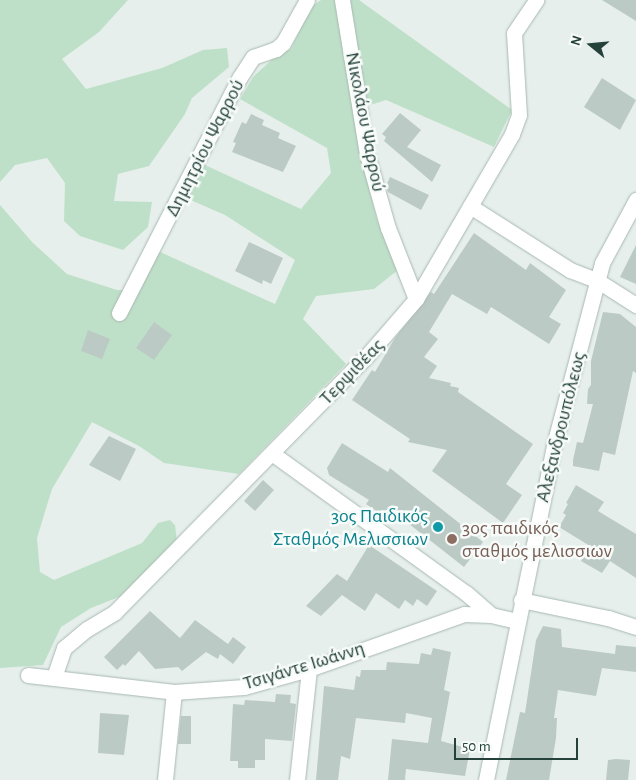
<!DOCTYPE html>
<html>
<head>
<meta charset="utf-8">
<style>
	body { margin:0 }
	#map { position:relative; width:636px; height:780px; overflow:hidden; background:#e6efeb; font-family:"Alegreya Sans",sans-serif }
	div>[style] { position:absolute }
	.green>* { inset:0; background:#bfe0c8 }
	.building>* { inset:0; background:#bbcac4 }
	.roads { filter:drop-shadow(0 0 1px #a8b8b2) drop-shadow(0 0 1px #a8b8b2) }
	.street>* { height:15px; margin:-7.5px; padding:0 7.5px; transform-origin:7.5px; border-radius:7.5px; background:#fff }
	.dots>* { width:14px; height:14px; translate:-50% -50%; box-sizing:border-box; border:2px solid #f7fbf9; border-radius:50% }
	span { translate:-50% -50%; white-space:nowrap; text-align:center; line-height:1.15; -webkit-text-stroke:5px #f7fbf9; paint-order:stroke }
	.street-label { font-size:20px; color:#24423a }
	.culture-label { font-size:20px; color:#0d838f }
	.right { translate:-100% -50%; text-align:right }
	.education-label { font-size:20px; color:#785e54 }
	.left { translate:0 -50%; text-align:left }
	.north { position:absolute; left:566px; top:20px; width:50px; height:50px; -webkit-text-stroke:4px #f7fbf9; paint-order:stroke; rotate:287deg; font-size:14px; font-weight:700; line-height:20px; text-align:center; color:#24423a }
	.north::after { content:''; display:block; margin:auto; width:18px; height:22px; background:#24423a; clip-path:polygon(50% 0,100% 100%,50% 72%,0 100%) }
	.scale { position:absolute; left:454px; top:738px; width:124px; height:22px; box-sizing:border-box; border:2px solid #24423a; border-top:0; padding-left:6px; font-size:15px; line-height:18px; white-space:nowrap; color:#24423a; -webkit-text-stroke:4px #f7fbf9; paint-order:stroke }
</style>
</head>
<body>
<div id="map">
	<div class="green">
		<i style="clip-path:polygon(0 0,128px 0,99px 32px,62px 59px,86px 89px,162px 68px,203px 50px,227px 48px,229px 67px,192px 98px,185px 114px,149px 166px,118px 174px,114px 201px,152px 202px,148px 227px,123px 250px,80px 236px,64px 221px,65px 183px,47px 158px,15px 165px,0 182px)"></i>
		<i style="clip-path:polygon(321px 0,359px 0,512px 110px,494px 147px,386px 100px,354px 110px,359px 150px,377px 220px,398px 270px,374px 289px,316px 296px,303px 319px,346px 364px,239px 474px,164px 463px,139px 446px,92px 422px,52px 489px,37px 538px,40px 572px,54px 580px,142px 543px,158px 523px,170px 520px,175px 525px,177px 542px,124px 595px,91px 608px,61px 627px,43px 665px,0 668px,0 205px,32px 242px,67px 274px,117px 290px,140px 290px,158px 251px,275px 304px,295px 260px,225px 215px,186px 198px,205px 165px,301px 209px,331px 173px,327px 148px,240px 99px,253px 77px,276px 56px,291px 49px,311px 7px)"></i>
	</div>
	<div class="building">
		<i style="clip-path:polygon(602px 0,636px 0,636px 21px)"></i>
		<i style="clip-path:polygon(602px 78px,636px 100px,620px 130px,584px 107px)"></i>
		<i style="clip-path:polygon(400px 113px,421px 130px,407px 147px,441px 165px,432px 182px,384px 141px,386px 137px,382px 134px)"></i>
		<i style="clip-path:polygon(251px 114px,264px 120px,262px 125px,280px 133px,278px 138px,296px 146px,283px 172px,232px 152px,236px 143px,233px 142px,242px 122px,246px 124px)"></i>
		<i style="clip-path:polygon(390px 177px,429px 195px,421px 210px,388px 192px,386px 186px)"></i>
		<i style="clip-path:polygon(474px 233px,526px 270px,530px 263px,566px 290px,549px 317px,561px 324px,549px 344px,491px 307px,487px 314px,452px 294px,429px 332px,438px 339px,424px 357px,437px 366px,429px 378px,451px 383px,450px 386px,459px 388px,458px 392px,533px 444px,506px 484px,522px 495px,503px 523px,432px 471px,447px 450px,408px 442px,410px 439px,352px 400px,372px 370px,375px 372px,395px 338px,431px 292px,434px 294px)"></i>
		<i style="clip-path:polygon(249px 242px,283px 258px,271px 284px,263px 280px,262px 284px,235px 271px)"></i>
		<i style="clip-path:polygon(636px 245px,636px 284px,620px 277px)"></i>
		<i style="clip-path:polygon(603px 312px,620px 314px,636px 327px,636px 373px,633px 371px,615px 455px,603px 452px,599px 471px,573px 466px,573px 460px,577px 442px,583px 443px,593px 404px,587px 404px,588px 389px,591px 385px,591px 361px)"></i>
		<i style="clip-path:polygon(154px 322px,172px 335px,154px 360px,136px 348px)"></i>
		<i style="clip-path:polygon(88px 330px,110px 339px,102px 359px,81px 351px)"></i>
		<i style="clip-path:polygon(109px 436px,136px 449px,120px 481px,89px 465px)"></i>
		<i style="clip-path:polygon(342px 443px,388px 472px,390px 468px,483px 542px,464px 567px,390px 509px,385px 517px,366px 504px,369px 500px,329px 475px,327px 468px)"></i>
		<i style="clip-path:polygon(263px 480px,274px 490px,255px 511px,244px 501px)"></i>
		<i style="clip-path:polygon(576px 485px,604px 502px,598px 511px,636px 534px,636px 578px,610px 561px,602px 573px,581px 561px,590px 546px,559px 527px,566px 515px,563px 513px,568px 504px,566px 503px)"></i>
		<i style="clip-path:polygon(369px 545px,437px 591px,427px 606px,417px 599px,413px 606px,405px 600px,399px 609px,376px 593px,365px 611px,342px 595px,321px 616px,306px 606px,337px 574px,347px 581px)"></i>
		<i style="clip-path:polygon(150px 611px,180px 638px,195px 620px,228px 644px,233px 637px,246px 647px,233px 664px,220px 654px,218px 659px,206px 652px,182px 671px,178px 667px,155px 669px,139px 651px,125px 666px,123px 664px,117px 670px,104px 657px)"></i>
		<i style="clip-path:polygon(543px 626px,561px 629px,562px 647px,615px 654px,616px 645px,636px 647px,636px 672px,602px 668px,596px 696px,558px 690px,554px 718px,557px 718px,556px 738px,549px 780px,506px 780px,520px 712px,525px 713px,536px 640px)"></i>
		<i style="clip-path:polygon(433px 648px,451px 652px,444px 690px,450px 692px,441px 741px,470px 749px,465px 776px,406px 769px,405px 780px,388px 780px,392px 739px,428px 743px,432px 718px,406px 713px,405px 723px,356px 718px,350px 759px,341px 756px,338px 780px,316px 780px,324px 686px,354px 690px,356px 676px,360px 677px,361px 670px,386px 670px,387px 662px,419px 664px,421px 653px,431px 655px)"></i>
		<i style="clip-path:polygon(276px 694px,291px 695px,290px 703px,296px 704px,292px 741px,265px 739px,265px 760px,255px 760px,255px 768px,238px 768px,238px 761px,230px 761px,233px 704px,244px 705px,245px 700px,275px 702px)"></i>
		<i style="clip-path:polygon(100px 713px,129px 715px,124px 755px,98px 753px)"></i>
		<i style="clip-path:polygon(181px 716px,191px 716px,191px 744px,178px 744px)"></i>
		<i style="clip-path:polygon(616px 759px,630px 760px,628px 780px,606px 780px,608px 760px)"></i>
	</div>
	<div class="roads">
		<div class="street">
			<i style="left:342px;top:0;width:156px;rotate:80.8deg"></i>
			<i style="left:367px;top:154px;width:77px;rotate:74.2deg"></i>
			<i style="left:388px;top:228px;width:76px;rotate:68.5deg"></i>
			<i style="left:470px;top:206px;width:119px;rotate:32.6deg"></i>
			<i style="left:570px;top:270px;width:30px;rotate:21deg"></i>
			<i style="left:598px;top:281px;width:45px;rotate:32.3deg"></i>
			<i style="left:119px;top:313px;width:265px;rotate:-62.9deg"></i>
			<i style="left:240px;top:77px;width:24px;rotate:-57deg"></i>
			<i style="left:253px;top:57px;width:24px;rotate:-19deg"></i>
			<i style="left:276px;top:49px;width:9px;rotate:-41deg"></i>
			<i style="left:283px;top:43px;width:49px;rotate:-60.8deg"></i>
			<i style="left:273px;top:454px;width:238px;rotate:35.8deg"></i>
			<i style="left:466px;top:593px;width:33px;rotate:41deg"></i>
			<i style="left:521px;top:600px;width:89px;rotate:11.7deg"></i>
			<i style="left:608px;top:618px;width:29px;rotate:18deg"></i>
			<i style="left:28px;top:675px;width:147px;rotate:6.6deg"></i>
			<i style="left:174px;top:692px;width:70px;rotate:-4.1deg"></i>
			<i style="left:244px;top:687px;width:67px;rotate:-15.5deg"></i>
			<i style="left:309px;top:669px;width:164px;rotate:-19.5deg"></i>
			<i style="left:464px;top:614px;width:27px;rotate:2deg"></i>
			<i style="left:491px;top:615px;width:26px;rotate:13deg"></i>
			<i style="left:54px;top:677px;width:31px;rotate:-71deg"></i>
			<i style="left:64px;top:648px;width:30px;rotate:-40deg"></i>
			<i style="left:87px;top:629px;width:33px;rotate:-31deg"></i>
			<i style="left:115px;top:612px;width:356px;rotate:-45.5deg"></i>
			<i style="left:365px;top:358px;width:78px;rotate:-49.2deg"></i>
			<i style="left:416px;top:299px;width:191px;rotate:-59.8deg"></i>
			<i style="left:512px;top:134px;width:20px;rotate:-70deg"></i>
			<i style="left:519px;top:115px;width:82px;rotate:-93.5deg"></i>
			<i style="left:514px;top:33px;width:40px;rotate:-56deg"></i>
			<i style="left:165px;top:780px;width:88px;rotate:-84.2deg"></i>
			<i style="left:297px;top:780px;width:112px;rotate:-83.8deg"></i>
			<i style="left:486px;top:780px;width:342px;rotate:-78.5deg"></i>
			<i style="left:554px;top:445px;width:188px;rotate:-75.2deg"></i>
			<i style="left:602px;top:263px;width:72px;rotate:-61.6deg"></i>
		</div>
	</div>
	<div class="dots">
		<i style="left:438px;top:527px;background:#0f9aa8"></i>
		<i style="left:452px;top:539px;background:#8d6e63"></i>
	</div>
	<div class="street-label">
		<span style="left:365px;top:122px;rotate:79deg">Νικολάου Ψαρρού</span>
		<span style="left:205px;top:148px;rotate:-63deg">Δημητρίου Ψαρρού</span>
		<span style="left:352px;top:372px;rotate:-46deg">Τερψιθέας</span>
		<span style="left:561px;top:427px;rotate:-76deg">Αλεξανδρουπόλεως</span>
		<span style="left:304px;top:666px;rotate:-17deg">Τσιγάντε Ιωάννη</span>
	</div>
	<div class="culture-label">
		<span class="right" style="left:428px;top:528px">3ος Παιδικός<br>Σταθμός Μελισσιων</span>
	</div>
	<div class="education-label">
		<span class="left" style="left:462px;top:540px">3ος παιδικός<br>σταθμός μελισσιων</span>
	</div>
	<div class="north">N</div>
	<div class="scale">50 m</div>
</div>
</body>
</html>
